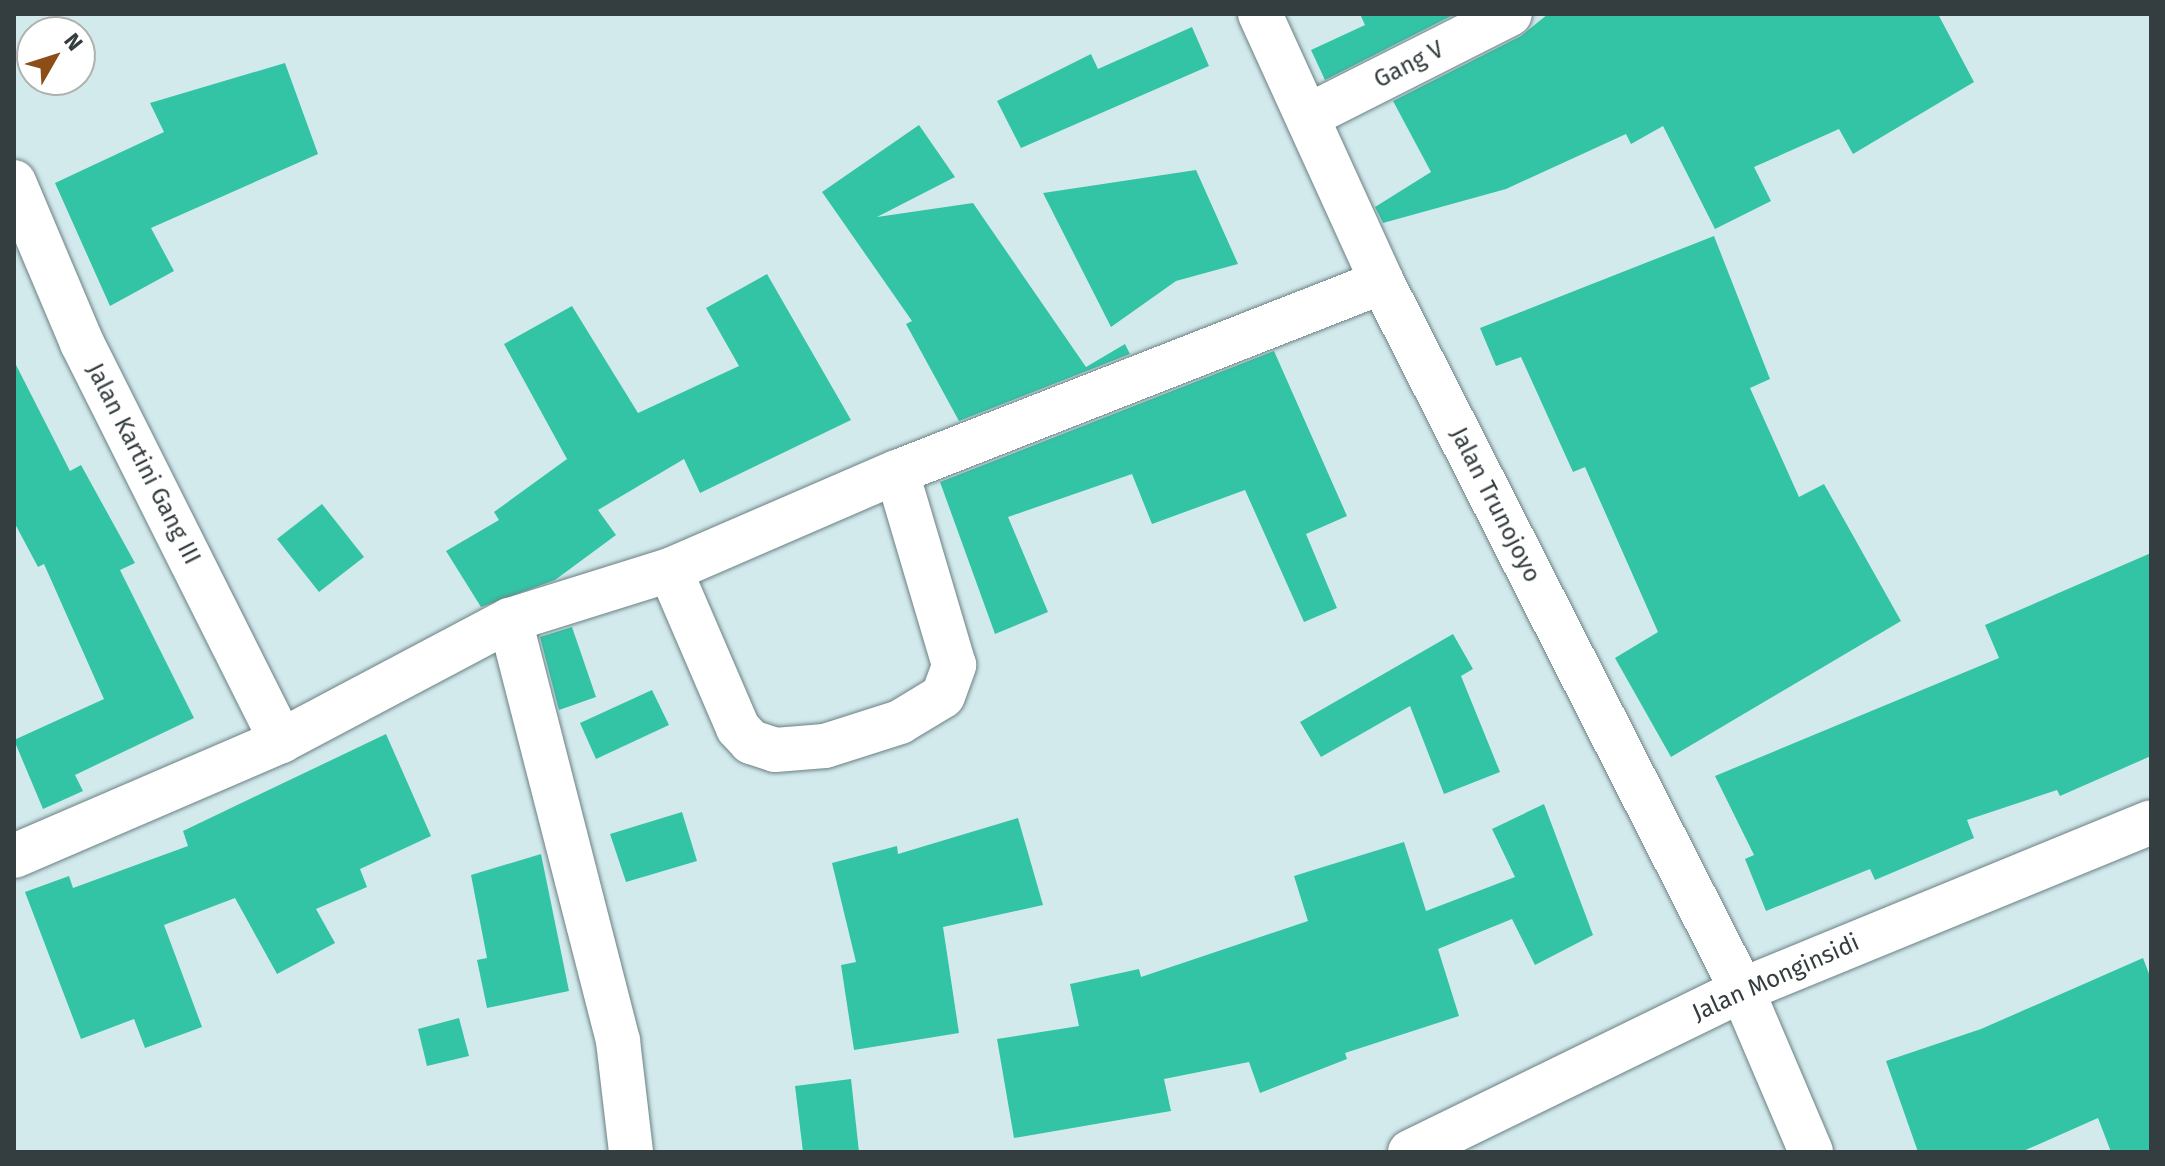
<!DOCTYPE html>
<html>
<head>
<meta charset="utf-8">
<style>
	body { margin:0 }
	#map { position:relative; width:2165px; height:1166px; overflow:hidden; background:#d3eaed; font-family:"Fira Sans",sans-serif }
	div>[style] { position:absolute }
	.building>* { inset:0; background:#33c4a6 }
	.roads { filter:drop-shadow(0 0 2px #6b8083) drop-shadow(0 0 2px #6b8083) }
	.minor>* { height:44px; margin:-22px; padding:0 22px; transform-origin:22px; border-radius:22px; background:#fff }
	.major>* { height:44px; margin:-22px; padding:0 22px; transform-origin:22px; border-radius:22px; background:#fff }
	span { translate:-50% -50%; white-space:nowrap; text-align:center; line-height:1.15; -webkit-text-stroke:6px #fff; paint-order:stroke }
	.street-label { font-size:24px; color:#343d3f }
	.frame { position:absolute; inset:0; border:16px solid #343d3f; pointer-events:none }
	.north { position:absolute; left:16px; top:16px; width:80px; height:80px; box-sizing:border-box; background:#fff; border:2px solid #aeb1b2; border-radius:50%; rotate:51deg; font-size:22px; font-weight:700; line-height:32px; text-align:center; color:#343d3f }
	.north::after { content:''; display:block; margin:auto; width:28px; height:36px; background:#8d4d16; clip-path:polygon(50% 0,100% 100%,50% 72%,0 100%) }
</style>
</head>
<body>
<div id="map">
	<div class="building">
		<i style="clip-path:polygon(1360px 14px,1455px 14px,1325px 80px,1311px 50px,1365px 25px)"></i>
		<i style="clip-path:polygon(1548px 14px,1938px 14px,1974px 82px,1853px 154px,1839px 129px,1754px 167px,1771px 201px,1715px 229px,1663px 126px,1631px 144px,1626px 134px,1506px 189px,1383px 223px,1375px 207px,1431px 172px,1393px 101px,1521px 36px)"></i>
		<i style="clip-path:polygon(1192px 27px,1209px 66px,1021px 148px,997px 101px,1091px 54px,1098px 69px)"></i>
		<i style="clip-path:polygon(285px 63px,318px 154px,151px 228px,174px 271px,110px 306px,55px 183px,164px 132px,150px 103px)"></i>
		<i style="clip-path:polygon(919px 125px,955px 177px,877px 217px,973px 203px,1086px 367px,1125px 344px,1130px 354px,959px 421px,906px 324px,912px 321px,822px 192px)"></i>
		<i style="clip-path:polygon(1196px 170px,1238px 264px,1176px 281px,1111px 327px,1043px 193px)"></i>
		<i style="clip-path:polygon(1714px 236px,1770px 379px,1750px 388px,1799px 497px,1824px 484px,1901px 621px,1671px 757px,1615px 658px,1658px 632px,1585px 467px,1573px 472px,1521px 357px,1496px 366px,1480px 328px)"></i>
		<i style="clip-path:polygon(767px 274px,851px 420px,700px 493px,684px 459px,598px 510px,616px 535px,555px 580px,481px 607px,446px 551px,499px 520px,494px 512px,567px 459px,504px 344px,572px 306px,638px 413px,739px 366px,706px 308px)"></i>
		<i style="clip-path:polygon(1274px 351px,1347px 516px,1306px 534px,1337px 608px,1304px 622px,1245px 490px,1152px 524px,1132px 474px,1008px 517px,1048px 612px,995px 634px,940px 482px)"></i>
		<i style="clip-path:polygon(14px 361px,70px 471px,81px 465px,135px 563px,120px 570px,194px 718px,75px 775px,83px 791px,43px 809px,14px 740px,104px 699px,44px 564px,38px 567px,14px 522px)"></i>
		<i style="clip-path:polygon(322px 504px,364px 557px,319px 592px,277px 539px)"></i>
		<i style="clip-path:polygon(2151px 553px,2151px 756px,2060px 796px,2057px 790px,1967px 820px,1974px 838px,1875px 880px,1870px 869px,1766px 911px,1745px 859px,1754px 855px,1715px 776px,1999px 658px,1985px 625px)"></i>
		<i style="clip-path:polygon(572px 627px,596px 697px,559px 710px,540px 637px)"></i>
		<i style="clip-path:polygon(1453px 634px,1473px 669px,1461px 676px,1500px 772px,1444px 794px,1410px 706px,1321px 757px,1300px 722px)"></i>
		<i style="clip-path:polygon(652px 690px,669px 725px,596px 759px,580px 723px)"></i>
		<i style="clip-path:polygon(386px 734px,431px 836px,360px 869px,367px 887px,316px 909px,335px 943px,277px 974px,235px 898px,164px 925px,202px 1027px,145px 1048px,134px 1019px,81px 1039px,25px 892px,69px 876px,73px 888px,188px 846px,183px 831px)"></i>
		<i style="clip-path:polygon(1544px 804px,1593px 935px,1535px 965px,1512px 919px,1438px 949px,1459px 1016px,1345px 1053px,1347px 1059px,1260px 1093px,1249px 1062px,1164px 1079px,1171px 1111px,1014px 1138px,997px 1039px,1079px 1026px,1070px 984px,1139px 969px,1141px 977px,1308px 921px,1294px 876px,1404px 842px,1426px 911px,1515px 877px,1492px 829px)"></i>
		<i style="clip-path:polygon(682px 812px,697px 861px,626px 882px,610px 834px)"></i>
		<i style="clip-path:polygon(1018px 818px,1043px 905px,943px 927px,959px 1033px,854px 1050px,841px 965px,856px 962px,832px 863px,897px 846px,898px 854px)"></i>
		<i style="clip-path:polygon(541px 854px,569px 991px,487px 1008px,477px 960px,487px 958px,471px 875px)"></i>
		<i style="clip-path:polygon(2143px 958px,2151px 979px,2151px 1152px,2111px 1152px,2098px 1118px,2021px 1152px,1918px 1152px,1886px 1061px,1981px 1029px)"></i>
		<i style="clip-path:polygon(459px 1018px,469px 1056px,427px 1066px,418px 1029px)"></i>
		<i style="clip-path:polygon(851px 1079px,859px 1152px,803px 1152px,795px 1086px)"></i>
	</div>
	<div class="roads">
		<div class="minor">
			<i style="left:1260px;top:14px;width:294px;rotate:65.5deg"></i>
			<i style="left:1382px;top:282px;width:794px;rotate:63.05deg"></i>
			<i style="left:1742px;top:990px;width:176px;rotate:66.9deg"></i>
			<i style="left:1308px;top:116px;width:226px;rotate:-26.8deg"></i>
			<i style="left:14px;top:182px;width:175px;rotate:67.1deg"></i>
			<i style="left:82px;top:343px;width:445px;rotate:63.4deg"></i>
			<i style="left:670px;top:570px;width:172px;rotate:66.7deg"></i>
			<i style="left:738px;top:728px;width:19px;rotate:47deg"></i>
			<i style="left:751px;top:742px;width:25px;rotate:18deg"></i>
			<i style="left:775px;top:750px;width:50px;rotate:-4.6deg"></i>
			<i style="left:825px;top:746px;width:79px;rotate:-17.7deg"></i>
			<i style="left:900px;top:722px;width:50px;rotate:-31.2deg"></i>
			<i style="left:943px;top:696px;width:33px;rotate:-70deg"></i>
			<i style="left:954px;top:665px;width:201px;rotate:-106.5deg"></i>
			<i style="left:510px;top:620px;width:435px;rotate:75.6deg"></i>
			<i style="left:618px;top:1041px;width:112px;rotate:83.3deg"></i>
			<i style="left:14px;top:856px;width:291px;rotate:-23.3deg"></i>
			<i style="left:281px;top:741px;width:259px;rotate:-27.9deg"></i>
			<i style="left:510px;top:620px;width:168px;rotate:-17.4deg"></i>
			<i style="left:670px;top:570px;width:247px;rotate:-23.4deg"></i>
			<i style="left:897px;top:472px;width:521px;rotate:-21.39deg"></i>
		</div>
		<div class="major">
			<i style="left:1410px;top:1152px;width:369px;rotate:-26deg"></i>
			<i style="left:1742px;top:990px;width:442px;rotate:-22.3deg"></i>
		</div>
	</div>
	<div class="street-label">
		<span style="left:1409px;top:65px;rotate:-27deg">Gang V</span>
		<span style="left:143px;top:464px;rotate:63deg">Jalan Kartini Gang III</span>
		<span style="left:1495px;top:505px;rotate:63deg">Jalan Trunojoyo</span>
		<span style="left:1776px;top:978px;rotate:-24deg">Jalan Monginsidi</span>
	</div>
	<div class="frame"></div>
	<div class="north">N</div>
</div>
</body>
</html>
